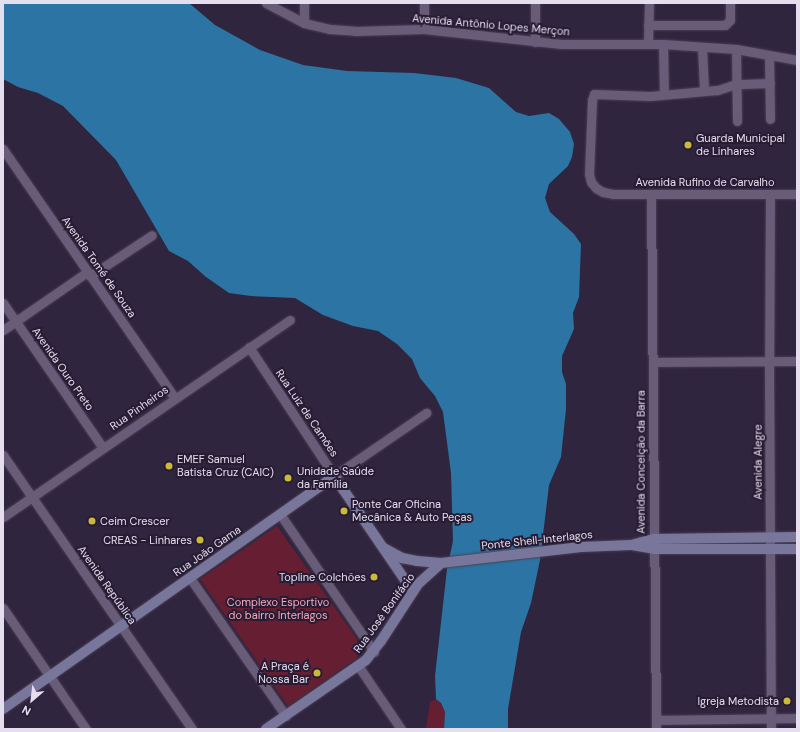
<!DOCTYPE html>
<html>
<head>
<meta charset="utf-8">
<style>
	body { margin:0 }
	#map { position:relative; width:800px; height:732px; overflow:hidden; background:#30253e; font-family:"DM Sans",sans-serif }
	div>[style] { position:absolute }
	.green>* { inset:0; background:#661f32 }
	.water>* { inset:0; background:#2c74a3 }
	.roads { filter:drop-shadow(0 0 1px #4a4055) drop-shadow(0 0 1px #4a4055) }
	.street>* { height:9px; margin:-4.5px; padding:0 4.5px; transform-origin:4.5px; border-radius:4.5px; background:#685c78 }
	.secondary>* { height:10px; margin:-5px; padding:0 5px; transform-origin:5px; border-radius:5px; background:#79769c }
	.dots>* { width:11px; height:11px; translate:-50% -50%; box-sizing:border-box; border:2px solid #271c34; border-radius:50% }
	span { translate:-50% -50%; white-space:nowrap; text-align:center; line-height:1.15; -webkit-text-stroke:4px #271c34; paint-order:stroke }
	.street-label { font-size:11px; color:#e5deef }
	.poi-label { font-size:11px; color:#e5deef }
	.left { translate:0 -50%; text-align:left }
	.right { translate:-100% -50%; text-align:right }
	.park-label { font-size:11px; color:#f8a9b8 }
	.frame { position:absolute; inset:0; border:4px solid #e5deef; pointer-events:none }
	.north { position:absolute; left:12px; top:680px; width:40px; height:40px; -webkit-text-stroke:3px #271c34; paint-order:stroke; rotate:208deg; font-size:11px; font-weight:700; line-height:16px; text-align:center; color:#e5deef }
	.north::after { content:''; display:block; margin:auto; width:14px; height:18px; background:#e5deef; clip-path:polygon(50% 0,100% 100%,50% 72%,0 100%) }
</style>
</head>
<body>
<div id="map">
	<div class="green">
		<i style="clip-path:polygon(277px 526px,357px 639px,359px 648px,357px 658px,288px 706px,200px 579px)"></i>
		<i style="clip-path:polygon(436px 699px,441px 703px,445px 712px,444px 729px,426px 729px,430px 702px)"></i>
	</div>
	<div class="water">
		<i style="clip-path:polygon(3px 3px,189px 3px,215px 25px,260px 50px,303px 65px,347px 71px,414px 73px,456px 78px,489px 88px,516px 112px,529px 116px,549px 113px,559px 119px,570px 132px,574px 144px,572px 157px,568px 166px,549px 184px,545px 198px,550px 212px,574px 234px,581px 244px,579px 297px,573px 313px,574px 329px,562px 356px,562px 372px,566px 384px,566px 409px,561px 457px,549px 485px,540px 560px,531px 603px,521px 632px,508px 709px,508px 729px,444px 729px,445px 712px,441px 703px,436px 699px,435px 676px,447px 569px,453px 541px,451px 473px,443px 412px,435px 396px,420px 378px,412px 359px,397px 344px,378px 331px,353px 326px,323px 315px,295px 298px,251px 296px,229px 293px,206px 277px,188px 261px,169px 251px,116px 160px,63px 106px,38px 93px,18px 87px,3px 79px)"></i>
	</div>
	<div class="roads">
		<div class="street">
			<i style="left:266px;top:3px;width:43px;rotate:27.8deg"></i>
			<i style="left:304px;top:23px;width:26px;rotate:13deg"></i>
			<i style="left:329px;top:29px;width:26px;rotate:4deg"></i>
			<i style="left:355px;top:31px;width:69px;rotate:-1.7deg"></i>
			<i style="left:424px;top:29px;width:138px;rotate:6.2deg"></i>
			<i style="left:561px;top:44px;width:102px"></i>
			<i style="left:663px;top:44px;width:73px;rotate:3.9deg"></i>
			<i style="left:736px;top:49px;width:62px;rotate:10.2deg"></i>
			<i style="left:304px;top:3px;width:20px;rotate:90deg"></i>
			<i style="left:424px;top:3px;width:26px;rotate:90deg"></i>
			<i style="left:535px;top:3px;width:39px;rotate:90deg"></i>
			<i style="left:648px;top:25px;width:77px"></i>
			<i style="left:725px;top:25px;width:7px;rotate:-45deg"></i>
			<i style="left:730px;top:20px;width:17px;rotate:-90deg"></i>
			<i style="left:648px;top:43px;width:40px;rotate:-88.6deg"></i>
			<i style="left:663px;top:44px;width:50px;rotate:88.9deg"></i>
			<i style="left:702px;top:47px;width:43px;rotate:87.3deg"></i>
			<i style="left:736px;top:49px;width:72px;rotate:89.2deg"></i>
			<i style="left:769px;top:55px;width:64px;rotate:89.1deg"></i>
			<i style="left:770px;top:83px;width:34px;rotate:178deg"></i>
			<i style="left:736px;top:84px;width:20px;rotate:162deg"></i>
			<i style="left:717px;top:90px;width:67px;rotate:174.9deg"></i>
			<i style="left:650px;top:96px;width:56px;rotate:-178deg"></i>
			<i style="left:594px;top:94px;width:6px;rotate:108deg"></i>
			<i style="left:592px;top:100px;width:74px;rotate:92.3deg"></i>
			<i style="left:589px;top:174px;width:8px;rotate:76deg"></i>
			<i style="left:591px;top:182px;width:8px;rotate:50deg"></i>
			<i style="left:596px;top:188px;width:8px;rotate:30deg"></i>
			<i style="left:603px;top:192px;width:10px;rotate:11deg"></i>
			<i style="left:613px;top:194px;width:184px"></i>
			<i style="left:3px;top:149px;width:303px;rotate:55.4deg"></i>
			<i style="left:651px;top:194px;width:535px;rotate:89.46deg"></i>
			<i style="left:770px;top:194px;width:167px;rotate:90.3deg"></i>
			<i style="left:769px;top:361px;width:368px;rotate:89.7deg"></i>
			<i style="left:90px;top:276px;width:74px;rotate:-33.5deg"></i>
			<i style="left:3px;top:303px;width:176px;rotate:55.4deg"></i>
			<i style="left:3px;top:330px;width:102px;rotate:-34.6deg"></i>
			<i style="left:249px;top:347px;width:154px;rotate:56.6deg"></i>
			<i style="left:334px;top:476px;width:112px;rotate:-34.4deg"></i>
			<i style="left:653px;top:362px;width:144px;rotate:-0.4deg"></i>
			<i style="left:3px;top:455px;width:333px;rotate:55.4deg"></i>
			<i style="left:280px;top:514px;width:167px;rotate:55.7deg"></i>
			<i style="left:3px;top:517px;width:348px;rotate:-34.5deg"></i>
			<i style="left:190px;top:578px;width:168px;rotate:55.2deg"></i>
			<i style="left:3px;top:608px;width:147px;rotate:55.6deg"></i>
			<i style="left:359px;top:667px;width:75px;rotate:55.9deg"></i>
			<i style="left:656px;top:720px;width:141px;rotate:-0.8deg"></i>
		</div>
		<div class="secondary">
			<i style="left:632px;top:545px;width:22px;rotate:10deg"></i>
			<i style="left:654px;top:549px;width:143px"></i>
			<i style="left:384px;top:548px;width:21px;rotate:29deg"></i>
			<i style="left:402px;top:558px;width:15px;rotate:11deg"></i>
			<i style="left:417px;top:561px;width:24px;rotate:5deg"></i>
			<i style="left:441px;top:563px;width:141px;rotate:-6.5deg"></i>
			<i style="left:581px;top:547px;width:50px;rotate:-2.3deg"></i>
			<i style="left:631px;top:545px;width:24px;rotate:-15deg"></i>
			<i style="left:654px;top:539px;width:143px;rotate:-0.8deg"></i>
			<i style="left:3px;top:709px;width:405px;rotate:-35.1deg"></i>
			<i style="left:334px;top:476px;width:140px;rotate:55.7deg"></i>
			<i style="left:266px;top:729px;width:121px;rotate:-34.6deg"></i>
			<i style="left:366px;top:660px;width:24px;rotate:-52deg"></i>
			<i style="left:381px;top:641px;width:68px;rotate:-57deg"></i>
			<i style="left:418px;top:584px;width:31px;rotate:-42deg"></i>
		</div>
	</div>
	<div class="dots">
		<i style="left:688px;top:145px;background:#caba3a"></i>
		<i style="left:169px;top:466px;background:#caba3a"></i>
		<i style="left:288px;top:478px;background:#caba3a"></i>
		<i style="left:344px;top:511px;background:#caba3a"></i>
		<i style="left:92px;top:521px;background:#caba3a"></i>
		<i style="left:200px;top:540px;background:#caba3a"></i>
		<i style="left:374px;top:577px;background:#caba3a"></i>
		<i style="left:317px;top:673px;background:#caba3a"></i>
		<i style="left:787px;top:701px;background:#caba3a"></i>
	</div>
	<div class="street-label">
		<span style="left:491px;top:25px;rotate:5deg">Avenida Antônio Lopes Merçon</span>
		<span style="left:705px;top:182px">Avenida Rufino de Carvalho</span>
		<span style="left:99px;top:267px;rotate:55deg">Avenida Tomé de Souza</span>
		<span style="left:63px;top:369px;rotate:55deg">Avenida Ouro Preto</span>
		<span style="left:139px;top:408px;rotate:-35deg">Rua Pinheiros</span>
		<span style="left:307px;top:413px;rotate:56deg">Rua Luiz de Camões</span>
		<span style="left:641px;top:462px;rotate:-90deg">Avenida Conceição da Barra</span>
		<span style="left:758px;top:462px;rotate:-90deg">Avenida Alegre</span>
		<span style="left:537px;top:540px;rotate:-6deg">Ponte Shell-Interlagos</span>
		<span style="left:207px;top:551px;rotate:-35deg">Rua João Gama</span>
		<span style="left:107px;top:585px;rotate:55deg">Avenida República</span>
		<span style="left:384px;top:613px;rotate:-54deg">Rua José Bonifácio</span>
	</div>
	<div class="poi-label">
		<span class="left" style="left:696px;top:145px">Guarda Municipal<br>de Linhares</span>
		<span class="left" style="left:177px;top:466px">EMEF Samuel<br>Batista Cruz (CAIC)</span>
		<span class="left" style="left:297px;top:478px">Unidade Saúde<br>da Família</span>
		<span class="left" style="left:352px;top:511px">Ponte Car Oficina<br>Mecânica &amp; Auto Peças</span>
		<span class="left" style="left:100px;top:521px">Ceim Crescer</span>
		<span class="right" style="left:192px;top:540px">CREAS - Linhares</span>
		<span class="right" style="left:366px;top:577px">Topline Colchões</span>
		<span class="right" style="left:309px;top:673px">A Praça é<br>Nossa Bar</span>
		<span class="right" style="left:779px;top:701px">Igreja Metodista</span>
	</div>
	<div class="park-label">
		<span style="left:278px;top:609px">Complexo Esportivo<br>do bairro Interlagos</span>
	</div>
	<div class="frame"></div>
	<div class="north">N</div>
</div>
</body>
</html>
